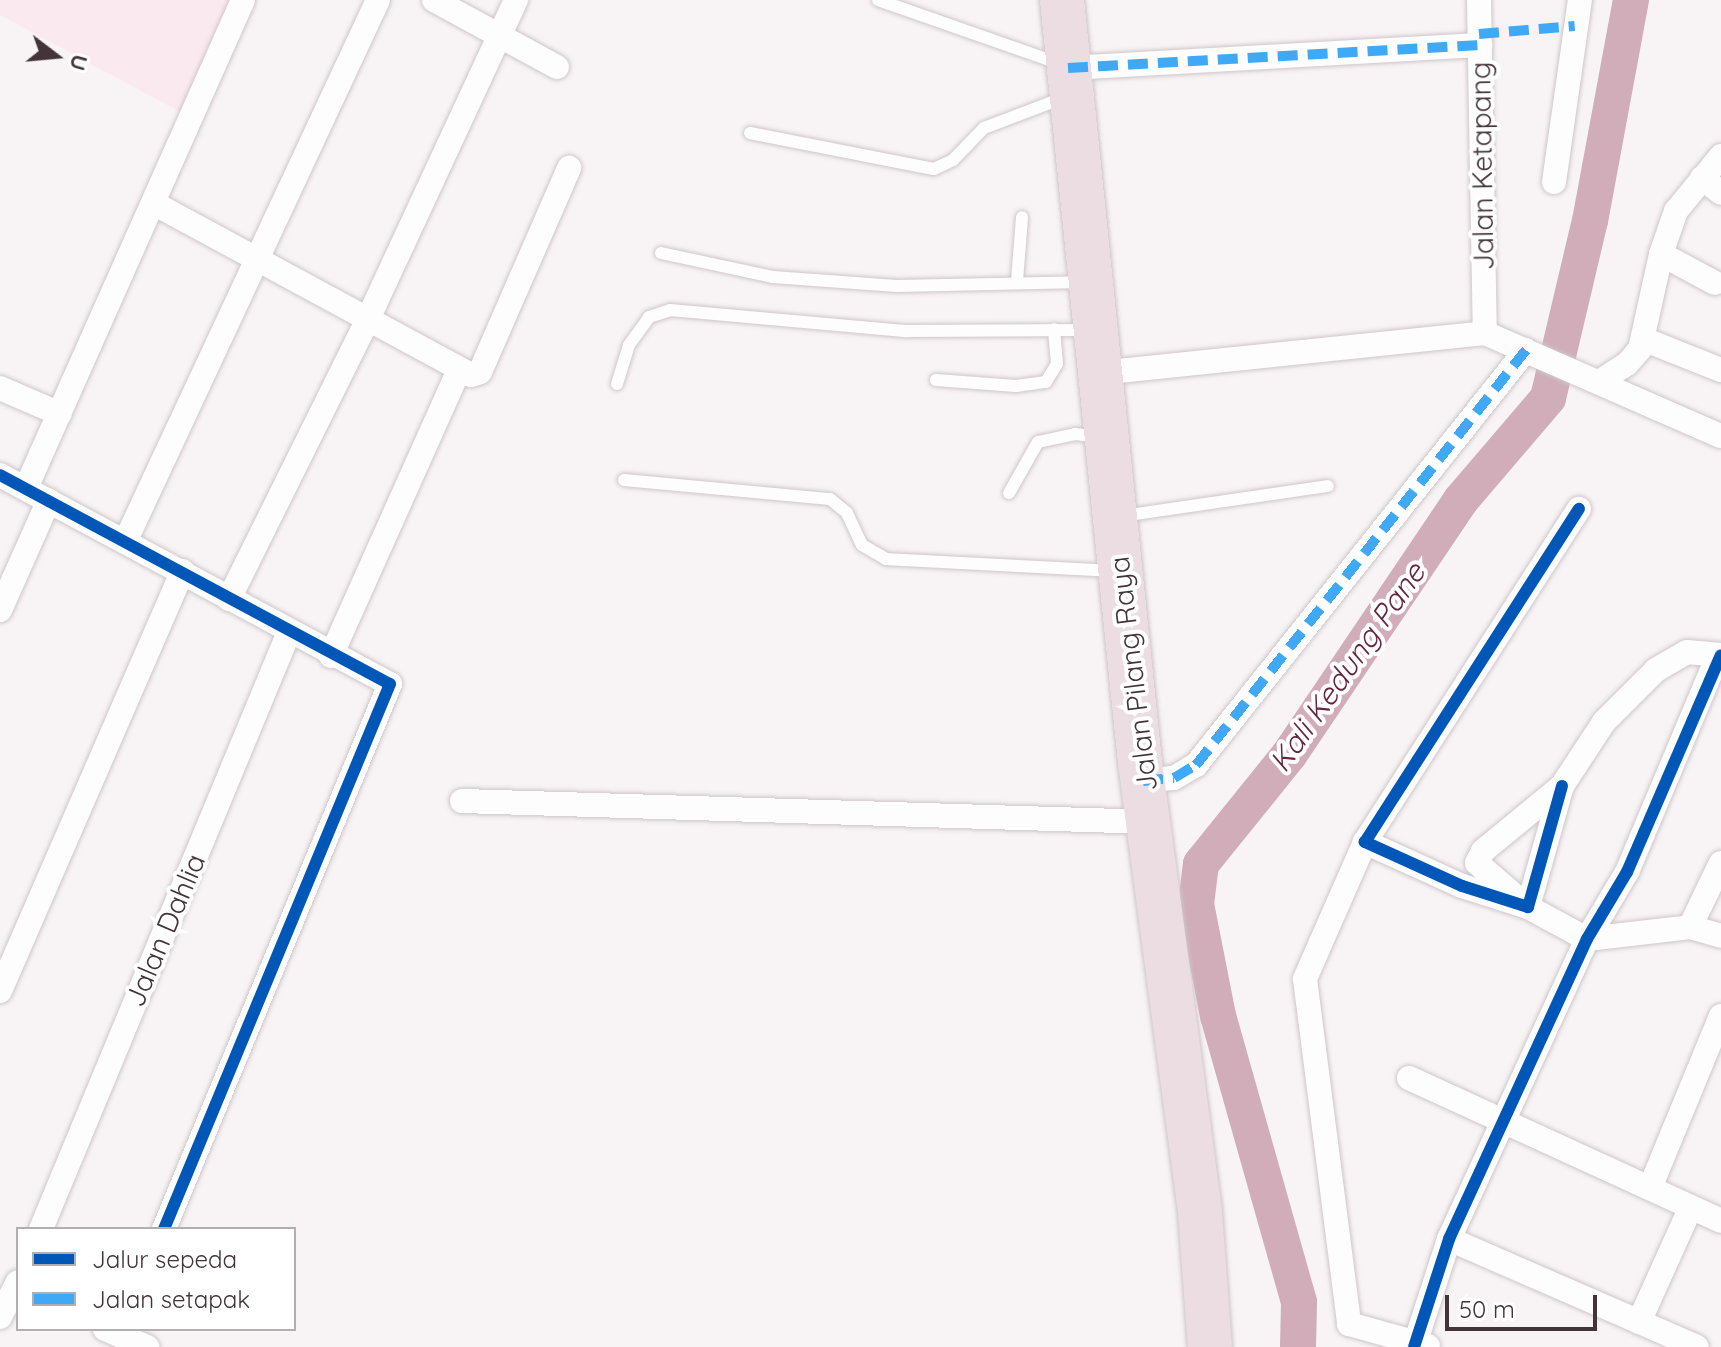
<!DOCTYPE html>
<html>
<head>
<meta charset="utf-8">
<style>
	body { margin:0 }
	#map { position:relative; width:1721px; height:1347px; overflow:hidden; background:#f8f4f6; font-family:Quicksand,sans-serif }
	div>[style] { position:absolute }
	.built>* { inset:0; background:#faeaef }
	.river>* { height:36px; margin:-18px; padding:0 18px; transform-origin:18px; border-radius:18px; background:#d0adb9 }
	.roads { filter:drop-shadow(0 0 2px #cfc6c9) drop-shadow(0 0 2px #cfc6c9) }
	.lane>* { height:12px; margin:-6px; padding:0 6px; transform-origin:6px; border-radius:6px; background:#fefdfe }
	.street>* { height:24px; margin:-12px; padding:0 12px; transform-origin:12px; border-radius:12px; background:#fefdfe }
	.highway>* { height:44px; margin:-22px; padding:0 22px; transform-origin:22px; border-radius:22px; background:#ebdde2 }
	.quiet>* { height:10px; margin-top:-5px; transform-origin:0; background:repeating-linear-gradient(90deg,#3fa9f5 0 20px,transparent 0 30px) }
	.cycleway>* { height:12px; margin:-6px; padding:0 6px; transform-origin:6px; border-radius:6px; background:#0057b8 }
	span { translate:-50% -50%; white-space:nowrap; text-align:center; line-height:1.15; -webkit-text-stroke:8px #fff; paint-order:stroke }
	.street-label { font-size:28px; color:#423439 }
	.water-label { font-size:30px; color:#642640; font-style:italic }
	.legend { position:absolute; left:16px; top:1227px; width:280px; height:104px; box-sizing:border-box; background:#fff; border:2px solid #b3aeb0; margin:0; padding:10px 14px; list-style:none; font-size:24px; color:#423439 }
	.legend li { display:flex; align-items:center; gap:16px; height:40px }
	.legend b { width:40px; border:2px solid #b3aeb0 }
	.north { position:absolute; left:16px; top:16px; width:80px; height:80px; -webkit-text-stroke:6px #fff; paint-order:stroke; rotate:106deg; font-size:22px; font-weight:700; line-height:32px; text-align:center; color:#423439 }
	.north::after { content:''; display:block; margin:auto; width:28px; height:36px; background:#423439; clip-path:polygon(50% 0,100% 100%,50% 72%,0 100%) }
	.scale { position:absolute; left:1445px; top:1295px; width:152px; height:36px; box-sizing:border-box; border:4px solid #423439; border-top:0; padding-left:10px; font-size:24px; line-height:28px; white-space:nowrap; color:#423439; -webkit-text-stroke:6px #fff; paint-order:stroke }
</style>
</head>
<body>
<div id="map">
	<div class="built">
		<i style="clip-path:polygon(0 0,235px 0,184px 114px,0 15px)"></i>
	</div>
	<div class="river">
		<i style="left:1298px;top:1347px;width:45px;rotate:-88.7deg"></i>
		<i style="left:1299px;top:1302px;width:297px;rotate:-105.8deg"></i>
		<i style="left:1218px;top:1016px;width:114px;rotate:-101.1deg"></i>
		<i style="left:1196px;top:904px;width:40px;rotate:-82.9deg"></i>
		<i style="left:1201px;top:864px;width:140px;rotate:-51.1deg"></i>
		<i style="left:1289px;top:755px;width:308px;rotate:-56deg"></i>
		<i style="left:1461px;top:500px;width:134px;rotate:-49.5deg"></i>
		<i style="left:1548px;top:398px;width:182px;rotate:-76.7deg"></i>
		<i style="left:1590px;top:221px;width:225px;rotate:-79.5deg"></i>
	</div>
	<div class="roads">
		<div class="lane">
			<i style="left:878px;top:0;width:191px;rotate:19.3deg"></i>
			<i style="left:750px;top:133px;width:187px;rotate:11.1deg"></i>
			<i style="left:934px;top:169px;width:21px;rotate:-25deg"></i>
			<i style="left:953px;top:160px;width:45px;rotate:-45.9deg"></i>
			<i style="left:984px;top:128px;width:87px;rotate:-20.9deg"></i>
			<i style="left:661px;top:253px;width:115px;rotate:12.1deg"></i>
			<i style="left:773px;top:277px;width:124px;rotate:4.2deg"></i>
			<i style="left:897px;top:286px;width:185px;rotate:-1.2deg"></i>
			<i style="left:1017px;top:281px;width:64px;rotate:-85.5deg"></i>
			<i style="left:936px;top:380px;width:80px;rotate:4.3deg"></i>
			<i style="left:1016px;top:386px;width:30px;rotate:-8deg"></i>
			<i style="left:1046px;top:382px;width:21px;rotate:-59deg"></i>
			<i style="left:1057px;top:364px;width:35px;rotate:-95deg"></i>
			<i style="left:617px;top:384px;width:41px;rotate:-72.9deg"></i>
			<i style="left:629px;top:345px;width:34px;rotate:-54deg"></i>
			<i style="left:649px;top:317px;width:22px;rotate:-18deg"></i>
			<i style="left:670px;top:310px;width:238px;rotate:5.1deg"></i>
			<i style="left:907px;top:331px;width:181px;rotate:-0.3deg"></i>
			<i style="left:624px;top:480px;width:207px;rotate:5.3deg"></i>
			<i style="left:830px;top:499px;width:22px;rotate:39deg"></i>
			<i style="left:847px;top:513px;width:35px;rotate:65deg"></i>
			<i style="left:862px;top:545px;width:28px;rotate:30deg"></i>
			<i style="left:886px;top:559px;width:227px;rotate:3deg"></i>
			<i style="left:1009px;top:493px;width:59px;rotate:-60.4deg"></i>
			<i style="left:1038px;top:442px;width:38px;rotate:-12deg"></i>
			<i style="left:1075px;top:434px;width:25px;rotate:7deg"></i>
			<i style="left:1122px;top:516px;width:208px;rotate:-8.3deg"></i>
		</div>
		<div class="street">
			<i style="left:434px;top:0;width:140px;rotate:28.6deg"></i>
			<i style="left:1479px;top:0;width:333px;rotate:89deg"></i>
			<i style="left:1068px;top:68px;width:413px;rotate:-3.2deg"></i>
			<i style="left:1702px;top:178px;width:24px;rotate:38deg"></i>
			<i style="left:1554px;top:182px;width:184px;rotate:-81.9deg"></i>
			<i style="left:155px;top:204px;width:359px;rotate:28.4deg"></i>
			<i style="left:471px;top:375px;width:9px;rotate:-18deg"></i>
			<i style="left:480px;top:372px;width:223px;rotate:-66.4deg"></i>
			<i style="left:1661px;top:254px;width:61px;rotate:28.2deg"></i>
			<i style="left:1643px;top:339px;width:84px;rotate:21.7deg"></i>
			<i style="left:1099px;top:373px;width:388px;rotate:-5.9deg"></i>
			<i style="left:1485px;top:333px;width:257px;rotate:23.6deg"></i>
			<i style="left:1599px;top:382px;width:33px;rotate:-33deg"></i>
			<i style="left:1627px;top:364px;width:20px;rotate:-49deg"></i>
			<i style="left:1640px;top:349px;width:97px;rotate:-77.5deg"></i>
			<i style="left:1661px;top:254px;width:46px;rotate:-70.8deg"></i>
			<i style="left:1676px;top:211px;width:71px;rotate:-50.7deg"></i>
			<i style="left:0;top:388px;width:65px;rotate:23.4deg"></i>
			<i style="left:0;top:475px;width:442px;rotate:28.2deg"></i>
			<i style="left:390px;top:684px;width:590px;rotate:112.52deg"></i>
			<i style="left:26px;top:488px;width:534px;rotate:-66.03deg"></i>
			<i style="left:125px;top:542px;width:598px;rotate:-64.98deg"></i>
			<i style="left:229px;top:599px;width:310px;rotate:-63.6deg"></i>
			<i style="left:367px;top:321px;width:354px;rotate:-65.1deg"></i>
			<i style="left:0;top:610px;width:120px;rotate:-66deg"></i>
			<i style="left:1721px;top:655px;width:34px;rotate:-175deg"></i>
			<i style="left:1687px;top:652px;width:36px;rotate:150deg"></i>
			<i style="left:1656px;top:670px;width:74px;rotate:135deg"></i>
			<i style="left:1604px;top:722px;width:77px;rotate:123.3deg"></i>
			<i style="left:1562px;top:786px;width:102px;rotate:140.6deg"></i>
			<i style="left:1483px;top:851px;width:13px;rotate:117deg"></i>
			<i style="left:1477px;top:863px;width:67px;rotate:40.8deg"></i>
			<i style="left:1528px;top:907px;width:67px;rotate:28.5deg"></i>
			<i style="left:1587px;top:939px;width:104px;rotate:-6.6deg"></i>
			<i style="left:1690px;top:927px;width:32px;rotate:16deg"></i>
			<i style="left:331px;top:656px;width:313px;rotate:-65.9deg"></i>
			<i style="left:1143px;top:781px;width:31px;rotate:-6deg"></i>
			<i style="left:1174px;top:778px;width:26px;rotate:-31deg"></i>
			<i style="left:1196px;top:765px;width:530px;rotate:-51.51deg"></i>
			<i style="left:1562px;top:786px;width:126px;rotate:105.7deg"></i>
			<i style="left:1528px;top:907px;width:69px;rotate:-162.3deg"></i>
			<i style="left:1462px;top:886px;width:107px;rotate:-155.6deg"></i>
			<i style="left:1365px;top:842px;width:396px;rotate:-57.3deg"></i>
			<i style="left:462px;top:801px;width:690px;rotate:1.74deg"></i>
			<i style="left:1365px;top:842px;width:150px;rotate:113.7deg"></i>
			<i style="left:1305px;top:979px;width:348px;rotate:82.7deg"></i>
			<i style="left:1349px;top:1324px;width:82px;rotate:15.6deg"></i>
			<i style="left:1690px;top:927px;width:71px;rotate:-64.2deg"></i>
			<i style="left:0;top:991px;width:458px;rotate:-66.5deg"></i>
			<i style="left:1409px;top:1078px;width:343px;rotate:24.6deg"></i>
			<i style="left:1650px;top:1188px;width:186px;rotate:-67.6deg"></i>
			<i style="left:41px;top:1229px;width:646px;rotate:-67.44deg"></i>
			<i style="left:1449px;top:1239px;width:270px;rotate:23.5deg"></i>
			<i style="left:0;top:1317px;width:39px;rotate:-63deg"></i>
			<i style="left:1639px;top:1322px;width:126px;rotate:-65.7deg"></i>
			<i style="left:105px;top:1329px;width:46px;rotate:23.2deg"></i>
			<i style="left:1414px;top:1347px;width:114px;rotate:-72deg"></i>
			<i style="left:1449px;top:1239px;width:330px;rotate:-65.3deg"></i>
			<i style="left:1587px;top:939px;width:78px;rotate:-59.2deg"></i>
			<i style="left:1627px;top:872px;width:235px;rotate:-67.2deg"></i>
		</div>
		<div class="highway">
			<i style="left:1062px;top:0;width:766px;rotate:84.16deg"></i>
			<i style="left:1140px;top:762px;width:454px;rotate:82.4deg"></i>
			<i style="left:1200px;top:1212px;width:135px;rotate:85.8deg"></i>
		</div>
	</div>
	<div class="quiet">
		<i style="left:1479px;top:34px;width:96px;rotate:-4.8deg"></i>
		<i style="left:1068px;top:68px;width:413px;rotate:-3.2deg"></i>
		<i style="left:1143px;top:781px;width:31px;rotate:-6deg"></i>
		<i style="left:1174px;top:778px;width:26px;rotate:-31deg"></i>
		<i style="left:1196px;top:765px;width:530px;rotate:-51.51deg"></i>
	</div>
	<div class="cycleway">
		<i style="left:0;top:475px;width:442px;rotate:28.2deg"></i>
		<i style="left:390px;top:684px;width:590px;rotate:112.52deg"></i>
		<i style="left:1562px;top:786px;width:126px;rotate:105.7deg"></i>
		<i style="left:1528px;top:907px;width:69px;rotate:-162.3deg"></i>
		<i style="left:1462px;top:886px;width:107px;rotate:-155.6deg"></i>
		<i style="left:1365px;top:842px;width:396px;rotate:-57.3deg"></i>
		<i style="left:1414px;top:1347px;width:114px;rotate:-72deg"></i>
		<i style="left:1449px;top:1239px;width:330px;rotate:-65.3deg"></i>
		<i style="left:1587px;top:939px;width:78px;rotate:-59.2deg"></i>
		<i style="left:1627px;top:872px;width:236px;rotate:-66.6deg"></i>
	</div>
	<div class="street-label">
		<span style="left:1482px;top:166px;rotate:-91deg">Jalan Ketapang</span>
		<span style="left:1133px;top:674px;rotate:-97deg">Jalan Pilang Raya</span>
		<span style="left:165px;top:930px;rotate:-67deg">Jalan Dahlia</span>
	</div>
	<div class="water-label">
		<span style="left:1347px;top:667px;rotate:-55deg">Kali Kedung Pane</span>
	</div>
	<ul class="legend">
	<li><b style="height:10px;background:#0057b8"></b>Jalur sepeda</li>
	<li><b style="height:10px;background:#3fa9f5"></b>Jalan setapak</li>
	</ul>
	<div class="north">U</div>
	<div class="scale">50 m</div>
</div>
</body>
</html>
